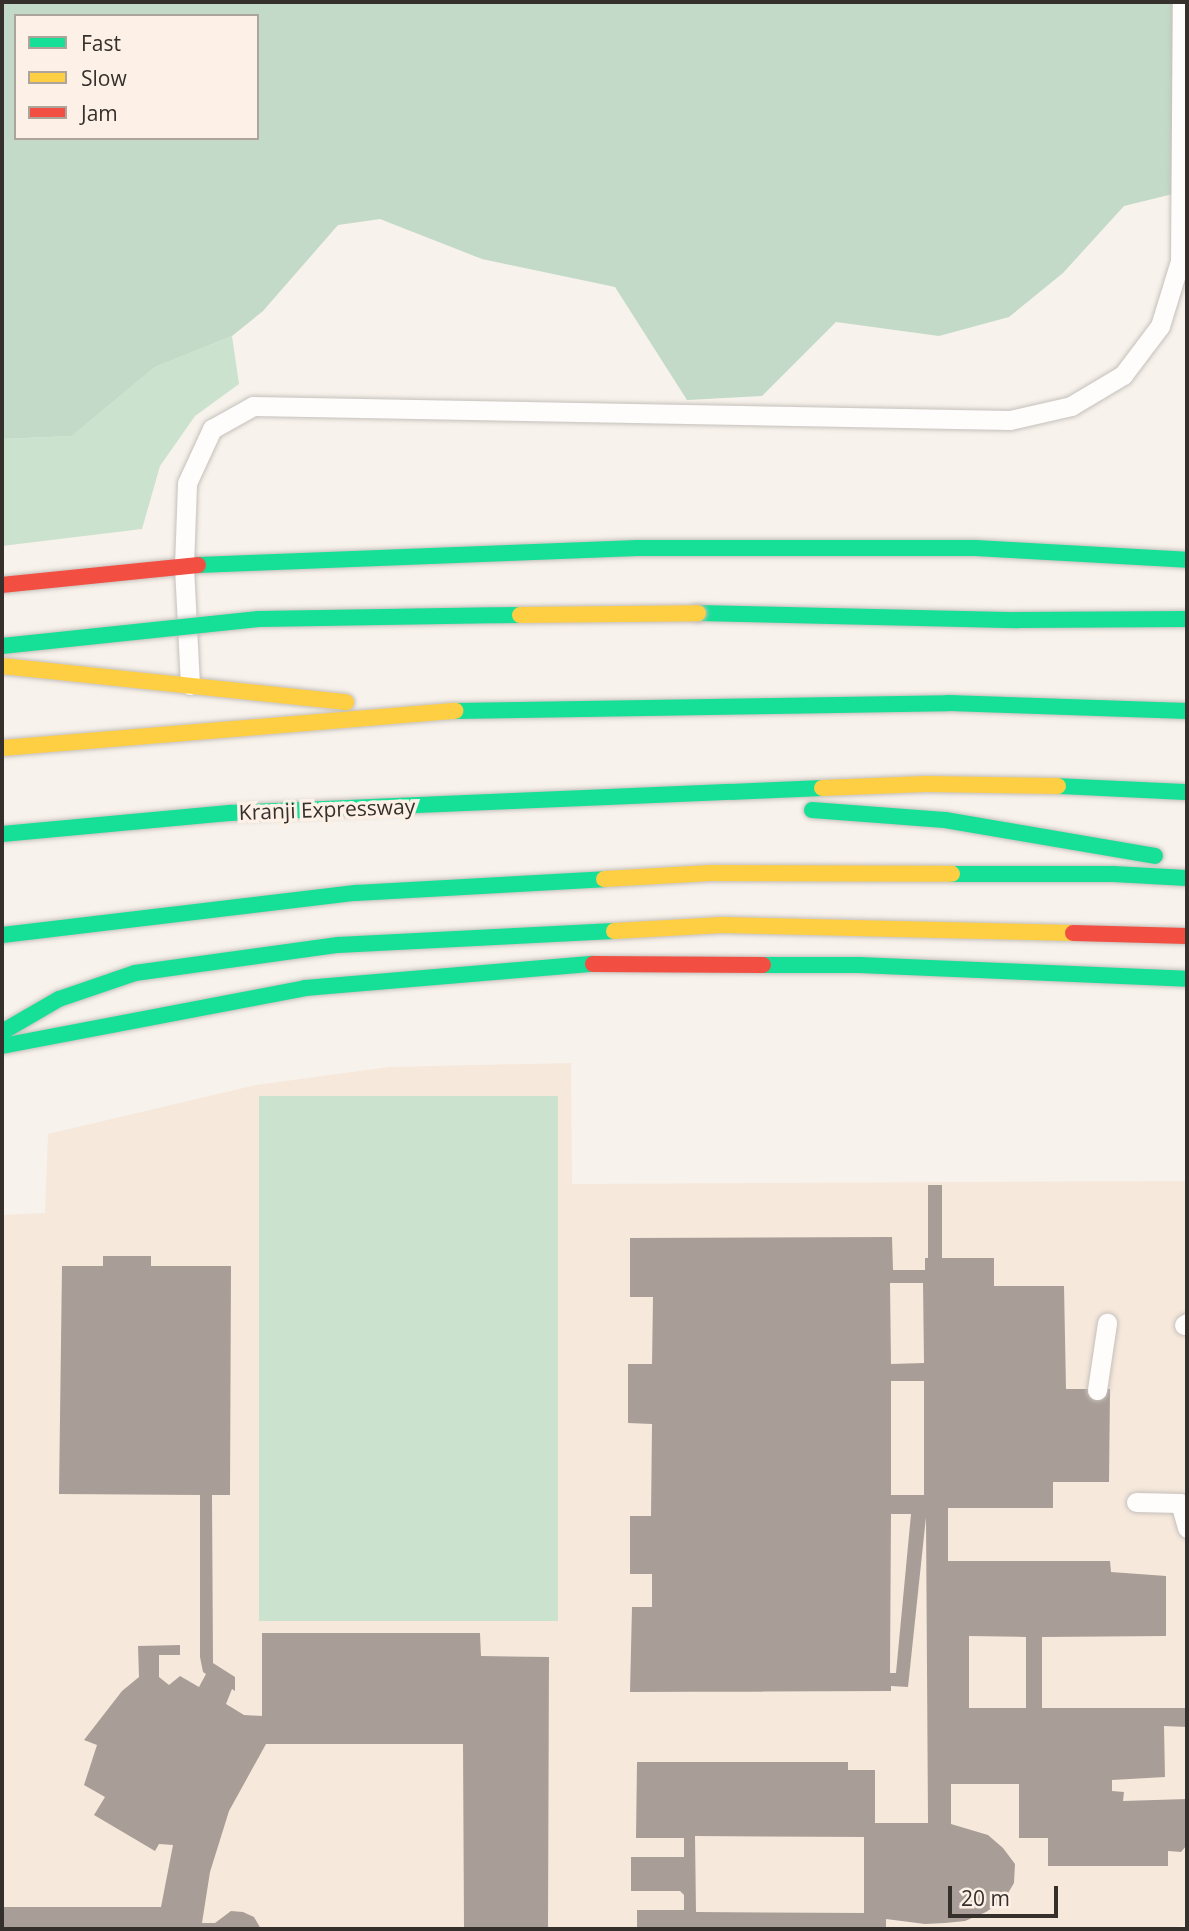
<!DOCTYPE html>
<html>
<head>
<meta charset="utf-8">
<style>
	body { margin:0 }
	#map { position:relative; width:1189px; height:1931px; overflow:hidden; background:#f8f2ec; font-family:"Open Sans",sans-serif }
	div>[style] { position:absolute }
	.built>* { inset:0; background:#f6e8db }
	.green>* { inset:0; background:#cbe2cf }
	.forest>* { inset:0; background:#c2dac7 }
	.building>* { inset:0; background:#a99e97 }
	.roads { filter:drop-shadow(0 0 2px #c5c0bb) drop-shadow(0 0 2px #c5c0bb) }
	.lane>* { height:19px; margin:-9.5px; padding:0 9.5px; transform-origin:9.5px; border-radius:9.5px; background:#fefdfc }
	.fast>* { height:16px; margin:-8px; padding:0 8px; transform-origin:8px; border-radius:8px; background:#16e098 }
	.slow>* { height:16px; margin:-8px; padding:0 8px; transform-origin:8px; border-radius:8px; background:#ffcf43 }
	.jam>* { height:16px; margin:-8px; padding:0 8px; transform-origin:8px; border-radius:8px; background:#f24e42 }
	.bridges { filter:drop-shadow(0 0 2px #c5c0bb) drop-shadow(0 0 2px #c5c0bb) }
	.fast-bridge>* { height:16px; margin:-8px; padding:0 8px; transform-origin:8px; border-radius:8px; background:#16e098 }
	.slow-bridge>* { height:16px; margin:-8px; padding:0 8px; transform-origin:8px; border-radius:8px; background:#ffcf43 }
	span { translate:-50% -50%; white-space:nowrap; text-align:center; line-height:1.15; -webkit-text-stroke:7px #fdf1e7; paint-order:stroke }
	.street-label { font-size:21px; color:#36302c }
	.frame { position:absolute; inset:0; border:4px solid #36302c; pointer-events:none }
	.legend { position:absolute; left:14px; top:14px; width:245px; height:126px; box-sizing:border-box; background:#fdf1e7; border:2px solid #ada49c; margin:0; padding:9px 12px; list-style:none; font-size:21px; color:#36302c }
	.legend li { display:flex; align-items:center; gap:14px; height:35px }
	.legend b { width:35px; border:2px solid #ada49c }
	.scale { position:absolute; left:948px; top:1886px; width:110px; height:32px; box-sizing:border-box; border:4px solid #36302c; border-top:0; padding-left:9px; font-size:21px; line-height:24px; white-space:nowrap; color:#36302c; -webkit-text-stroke:5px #fdf1e7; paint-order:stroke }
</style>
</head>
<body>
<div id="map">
	<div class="built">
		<i style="clip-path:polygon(571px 1063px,572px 1184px,1187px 1181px,1187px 1925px,1170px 1929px,2px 1929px,2px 1215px,45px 1213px,48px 1134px,256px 1085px,389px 1067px)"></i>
	</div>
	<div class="green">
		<i style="clip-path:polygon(232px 336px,239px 384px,195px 416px,160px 466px,142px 529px,2px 546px,2px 439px,72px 436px,155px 367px)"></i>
		<i style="clip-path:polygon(259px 1096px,558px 1096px,558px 1621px,259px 1621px)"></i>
	</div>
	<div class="forest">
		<i style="clip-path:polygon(evenodd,2px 2px,1187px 2px,1181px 192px,1124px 206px,1063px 273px,1009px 317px,939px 336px,836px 322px,762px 396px,687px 400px,615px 287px,482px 259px,380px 219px,338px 225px,263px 311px,232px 336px,155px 367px,72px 436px,2px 439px,2px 2px,16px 16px,257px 16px,257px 138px,16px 138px,16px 16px)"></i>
	</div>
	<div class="building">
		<i style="clip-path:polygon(evenodd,928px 1185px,942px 1185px,942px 1258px,994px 1258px,994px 1286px,1064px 1286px,1066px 1389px,1110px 1389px,1109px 1482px,1053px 1482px,1053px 1508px,948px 1508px,948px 1561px,1110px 1561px,1111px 1572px,1166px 1576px,1166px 1636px,1042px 1637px,1042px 1708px,1187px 1708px,1187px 1727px,1164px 1726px,1165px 1777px,1112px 1780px,1112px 1791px,1124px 1792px,1123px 1801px,1187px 1799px,1187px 1845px,1181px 1852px,1168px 1851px,1168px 1866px,1048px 1866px,1048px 1838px,1019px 1838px,1019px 1784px,951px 1784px,951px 1824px,988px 1835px,1003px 1848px,1015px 1864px,1014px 1883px,1004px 1900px,986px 1912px,965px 1921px,945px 1923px,925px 1924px,886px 1919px,886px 1929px,637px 1929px,637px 1910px,684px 1910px,684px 1895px,680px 1891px,631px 1891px,631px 1857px,684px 1857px,684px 1838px,636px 1838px,637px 1762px,848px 1762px,848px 1770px,875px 1770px,875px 1823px,928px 1823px,926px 1517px,908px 1687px,891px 1686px,891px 1691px,630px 1692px,632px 1607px,652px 1607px,652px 1574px,630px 1574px,630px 1516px,651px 1516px,652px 1424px,628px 1423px,628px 1364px,652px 1364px,653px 1297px,630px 1297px,630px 1238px,892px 1237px,893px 1270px,925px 1270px,925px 1258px,928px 1258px,928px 1185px,890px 1283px,923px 1283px,924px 1363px,891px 1364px,890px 1283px,928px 1185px,891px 1381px,924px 1381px,924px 1495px,891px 1495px,891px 1381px,928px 1185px,891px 1514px,911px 1514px,896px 1673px,890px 1673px,891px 1514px,928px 1185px,969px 1636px,1026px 1637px,1026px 1708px,969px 1708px,969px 1636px,928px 1185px,695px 1836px,864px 1837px,864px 1913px,696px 1912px,695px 1836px)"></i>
		<i style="clip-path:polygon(103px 1256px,151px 1256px,151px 1266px,231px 1266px,230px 1495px,212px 1495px,213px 1663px,235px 1677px,235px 1691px,232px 1689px,226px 1704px,244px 1715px,262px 1716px,262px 1633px,480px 1633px,481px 1656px,549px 1657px,548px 1929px,464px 1929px,463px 1744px,266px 1744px,229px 1811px,210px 1872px,202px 1923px,215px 1923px,231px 1911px,243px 1912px,254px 1917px,261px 1929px,2px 1929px,2px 1907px,161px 1907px,173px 1845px,159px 1844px,155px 1851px,94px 1815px,105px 1797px,84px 1785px,97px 1745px,84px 1740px,122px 1691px,139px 1677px,138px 1646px,180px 1645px,180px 1655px,159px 1655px,159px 1677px,169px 1685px,180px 1676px,199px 1687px,206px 1674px,203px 1672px,200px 1657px,200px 1495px,59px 1494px,62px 1266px,103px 1266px)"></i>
	</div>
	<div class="roads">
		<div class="lane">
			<i style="left:190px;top:685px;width:119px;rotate:-92.9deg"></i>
			<i style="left:184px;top:566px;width:83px;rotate:-87.9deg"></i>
			<i style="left:187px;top:483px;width:60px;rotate:-65.2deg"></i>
			<i style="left:212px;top:429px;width:47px;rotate:-29.3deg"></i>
			<i style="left:253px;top:406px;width:757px;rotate:1.06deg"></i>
			<i style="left:1010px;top:420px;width:63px;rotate:-12.9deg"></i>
			<i style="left:1071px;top:406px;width:61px;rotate:-30.8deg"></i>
			<i style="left:1123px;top:375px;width:61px;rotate:-52.9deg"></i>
			<i style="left:1160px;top:326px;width:68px;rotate:-72.9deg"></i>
			<i style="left:1180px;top:261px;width:259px;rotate:-89.6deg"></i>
			<i style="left:1184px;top:1325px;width:4px;rotate:-34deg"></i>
			<i style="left:1097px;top:1390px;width:68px;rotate:-81.5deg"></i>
			<i style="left:1136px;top:1502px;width:44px;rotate:1.3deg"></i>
			<i style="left:1180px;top:1503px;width:26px;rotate:74deg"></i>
		</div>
		<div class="fast">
			<i style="left:198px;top:565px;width:440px;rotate:-2.2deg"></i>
			<i style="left:638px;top:548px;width:337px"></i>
			<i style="left:975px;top:548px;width:212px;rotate:3.2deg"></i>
			<i style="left:698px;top:613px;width:320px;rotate:1.3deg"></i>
			<i style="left:1018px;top:620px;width:169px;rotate:-0.3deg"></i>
			<i style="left:455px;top:711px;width:493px;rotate:-0.9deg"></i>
			<i style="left:948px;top:703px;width:239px;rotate:1.9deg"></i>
			<i style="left:1058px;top:786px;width:129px;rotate:2.7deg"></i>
			<i style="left:812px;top:810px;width:133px;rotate:4.3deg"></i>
			<i style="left:945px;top:820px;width:213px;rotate:9.7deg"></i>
			<i style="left:2px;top:834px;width:228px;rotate:-5.3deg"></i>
			<i style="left:229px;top:813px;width:594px;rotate:-2.41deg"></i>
			<i style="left:952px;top:874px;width:161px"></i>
			<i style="left:1113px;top:874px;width:74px;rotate:3.1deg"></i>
			<i style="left:2px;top:935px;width:356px;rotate:-6.8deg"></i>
			<i style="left:356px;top:893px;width:248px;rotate:-3.2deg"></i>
			<i style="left:763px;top:965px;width:96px"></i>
			<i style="left:859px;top:965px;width:328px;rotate:2.4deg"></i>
			<i style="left:2px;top:1032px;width:66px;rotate:-30.1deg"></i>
			<i style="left:59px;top:999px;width:80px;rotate:-18.9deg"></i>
			<i style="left:135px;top:973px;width:205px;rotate:-7.9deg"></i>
			<i style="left:338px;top:945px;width:276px;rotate:-2.9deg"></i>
			<i style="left:2px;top:1046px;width:309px;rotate:-10.8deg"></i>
			<i style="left:305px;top:988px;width:289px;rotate:-4.8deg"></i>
		</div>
		<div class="slow">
			<i style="left:2px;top:666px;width:346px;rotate:6deg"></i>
			<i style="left:2px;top:748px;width:455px;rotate:-4.7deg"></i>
			<i style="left:822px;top:788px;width:104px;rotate:-2.2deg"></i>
			<i style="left:926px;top:784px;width:132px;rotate:0.9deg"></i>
			<i style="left:604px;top:879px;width:107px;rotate:-3.2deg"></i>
			<i style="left:711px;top:873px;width:241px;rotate:0.2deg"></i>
			<i style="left:614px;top:931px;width:108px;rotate:-3.2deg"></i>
			<i style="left:722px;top:925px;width:351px;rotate:1.3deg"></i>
		</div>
		<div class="jam">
			<i style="left:2px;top:585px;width:197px;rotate:-5.8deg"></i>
			<i style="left:1073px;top:933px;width:114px;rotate:1.5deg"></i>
			<i style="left:593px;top:964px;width:170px;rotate:0.3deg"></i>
		</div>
	</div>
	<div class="bridges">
		<div class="fast-bridge">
			<i style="left:2px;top:646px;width:258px;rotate:-6deg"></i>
			<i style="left:259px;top:619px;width:261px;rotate:-0.9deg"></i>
		</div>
		<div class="slow-bridge">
			<i style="left:520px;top:615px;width:178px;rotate:-0.6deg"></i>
		</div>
	</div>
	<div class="street-label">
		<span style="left:327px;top:809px;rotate:-2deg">Kranji Expressway</span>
	</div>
	<div class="frame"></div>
	<ul class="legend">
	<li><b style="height:9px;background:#16e098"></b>Fast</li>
	<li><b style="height:9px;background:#ffcf43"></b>Slow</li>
	<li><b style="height:9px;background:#f24e42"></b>Jam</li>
	</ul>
	<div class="scale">20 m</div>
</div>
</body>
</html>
